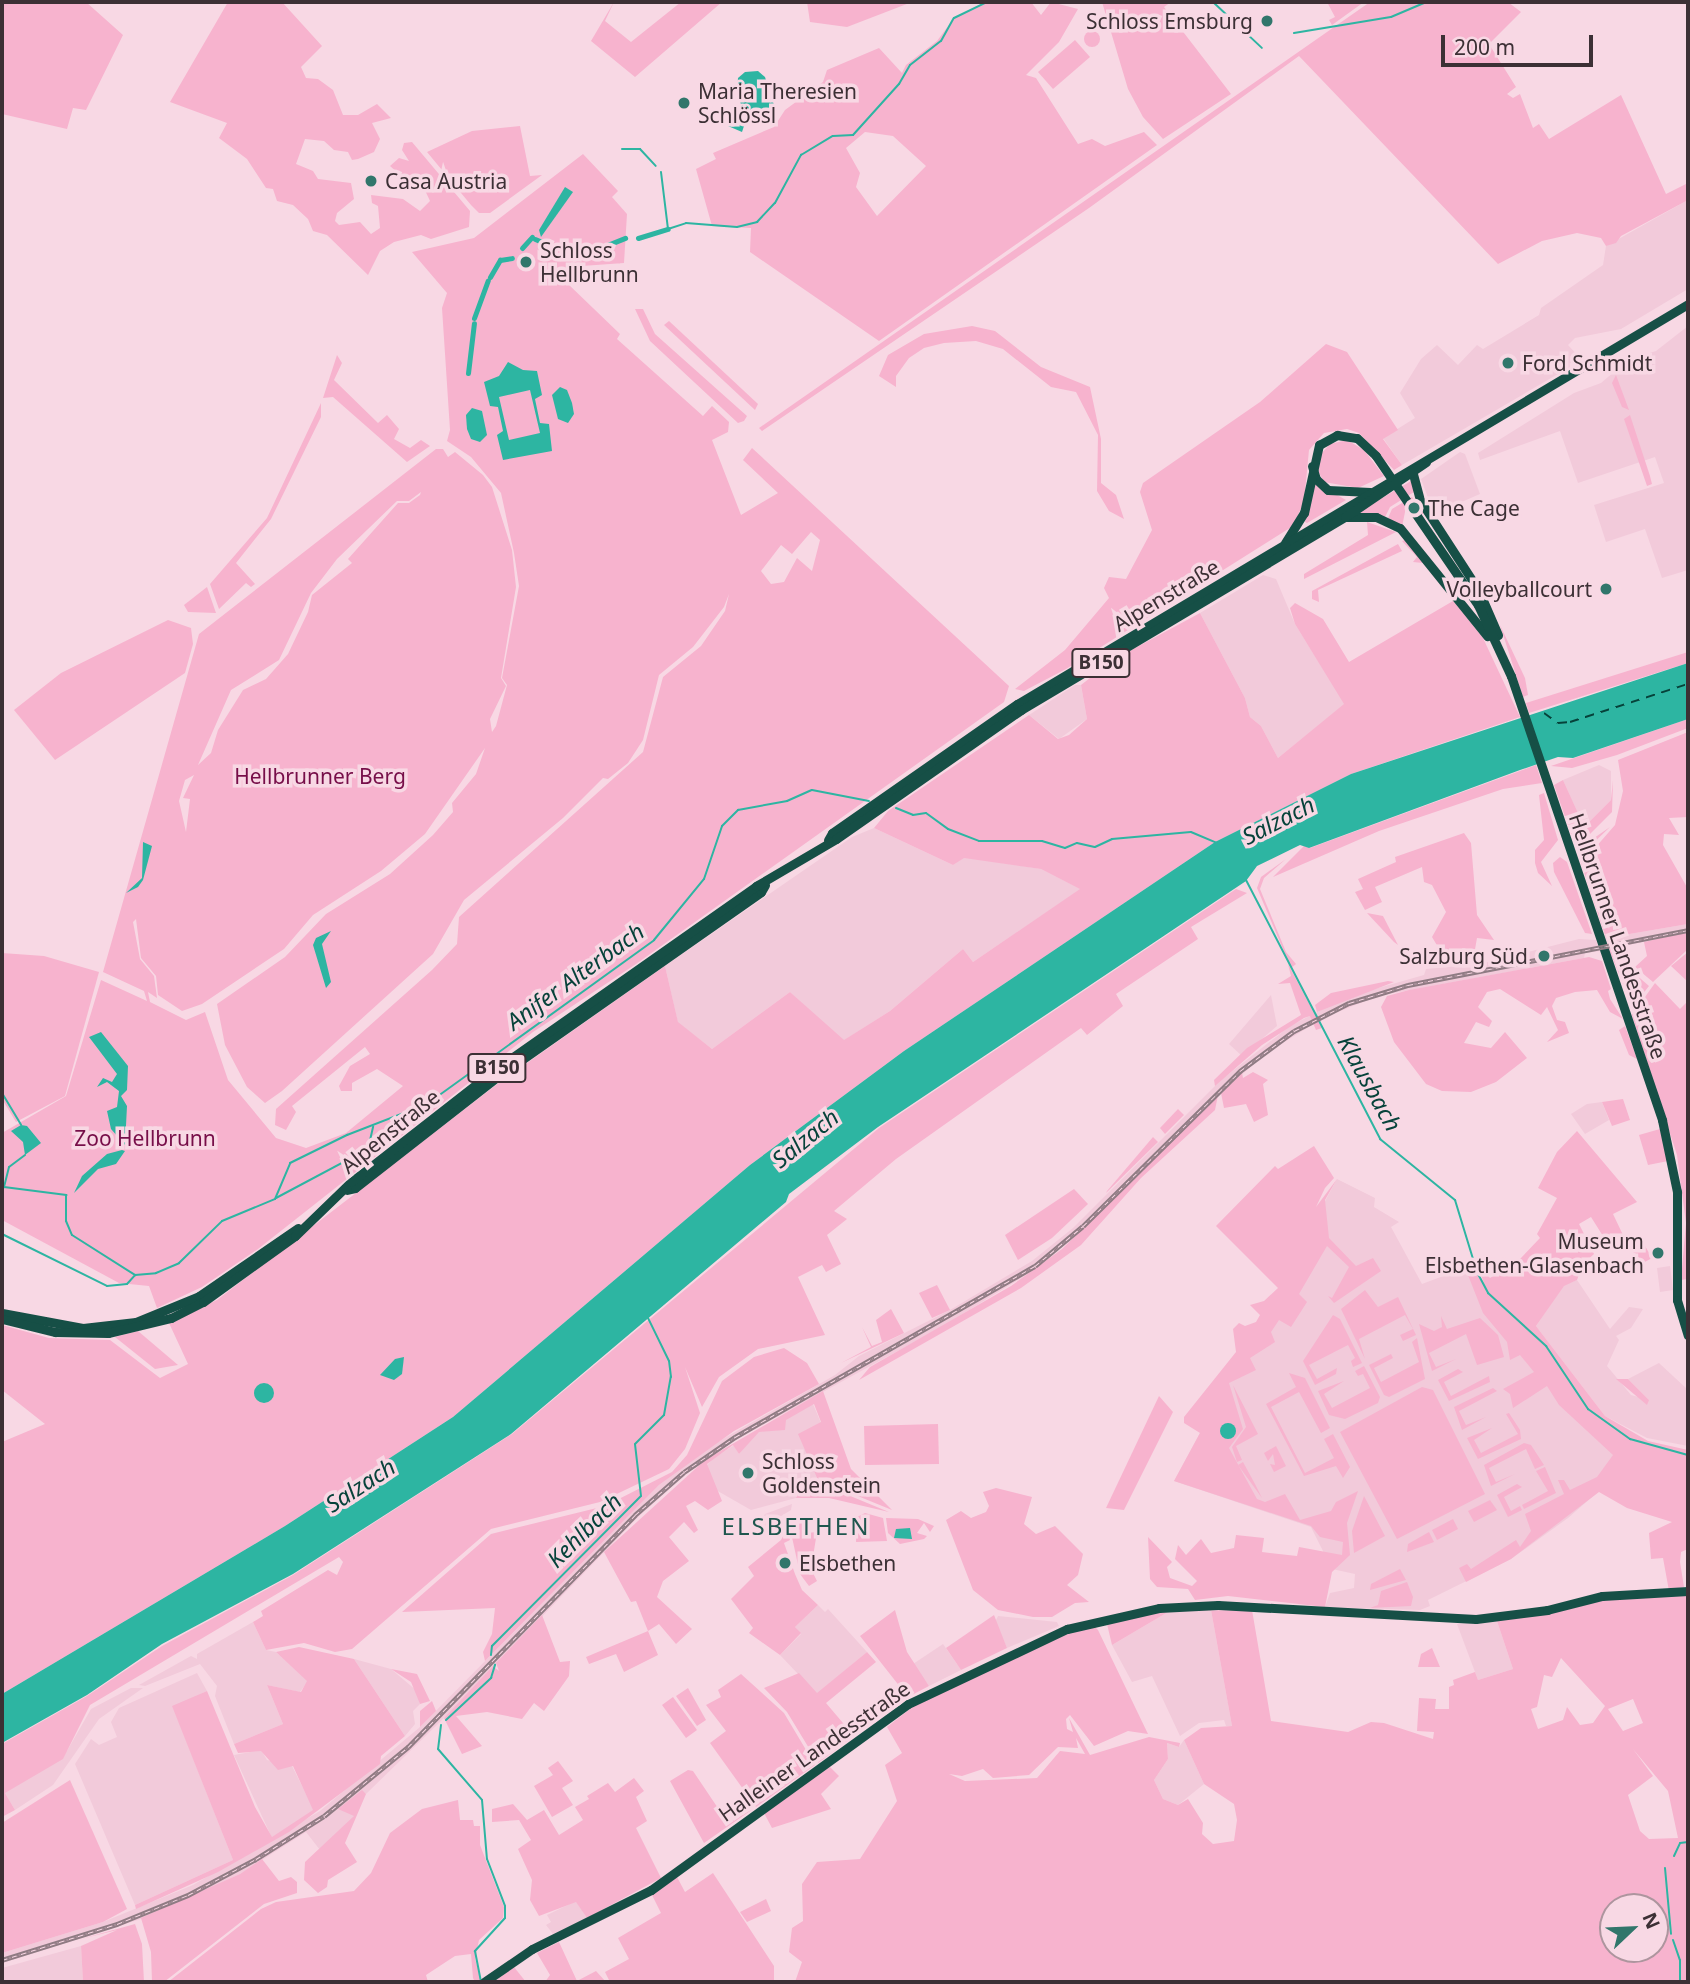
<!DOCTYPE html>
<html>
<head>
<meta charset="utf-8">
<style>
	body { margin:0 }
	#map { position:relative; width:1690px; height:1984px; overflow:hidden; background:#f8d8e4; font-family:"Noto Sans",sans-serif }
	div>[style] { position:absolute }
	.built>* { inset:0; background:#f2cada }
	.green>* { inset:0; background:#f7b3ce }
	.round { border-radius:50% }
	.water>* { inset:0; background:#2db5a2 }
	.stream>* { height:2px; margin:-1px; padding:0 1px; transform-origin:1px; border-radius:1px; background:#2db5a2 }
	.canal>* { height:5px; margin:-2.5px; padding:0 2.5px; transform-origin:2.5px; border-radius:2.5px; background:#2db5a2 }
	.ferry>* { height:2px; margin-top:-1px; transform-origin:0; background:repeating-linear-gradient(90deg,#06423a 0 9px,transparent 0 16px) }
	.major>* { height:9px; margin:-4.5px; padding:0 4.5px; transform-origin:4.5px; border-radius:4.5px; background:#164f46 }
	.rail>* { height:4.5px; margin-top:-2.25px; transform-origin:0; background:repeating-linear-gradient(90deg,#f8d8e4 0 5px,#8f7b83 0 10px); box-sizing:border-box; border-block:2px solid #8f7b83 }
	.dots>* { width:19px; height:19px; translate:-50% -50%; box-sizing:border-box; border:4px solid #f8d8e4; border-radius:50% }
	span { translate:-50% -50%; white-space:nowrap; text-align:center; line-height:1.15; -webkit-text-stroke:7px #f8d8e4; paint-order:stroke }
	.shield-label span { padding:2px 5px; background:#f8d8e4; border:2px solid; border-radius:5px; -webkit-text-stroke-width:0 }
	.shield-label { font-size:19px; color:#3c3035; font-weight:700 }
	.poi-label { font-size:21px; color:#3c3035 }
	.right { translate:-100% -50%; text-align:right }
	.left { translate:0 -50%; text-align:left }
	.street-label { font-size:21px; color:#3c3035 }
	.park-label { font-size:21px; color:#770e49 }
	.water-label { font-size:23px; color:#06423a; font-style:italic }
	.quarter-label { font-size:24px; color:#1f564e; letter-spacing:2px }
	.frame { position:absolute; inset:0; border:4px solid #3c3035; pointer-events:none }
	.north { position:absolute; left:1599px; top:1893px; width:70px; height:70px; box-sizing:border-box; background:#f8d8e4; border:2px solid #ad959e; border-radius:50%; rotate:67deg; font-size:19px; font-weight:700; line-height:28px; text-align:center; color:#3c3035 }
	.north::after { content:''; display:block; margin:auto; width:24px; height:32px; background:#31766b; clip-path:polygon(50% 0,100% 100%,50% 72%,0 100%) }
	.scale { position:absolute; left:1441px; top:35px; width:152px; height:32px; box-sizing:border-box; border:4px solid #3c3035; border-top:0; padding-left:9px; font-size:21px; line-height:24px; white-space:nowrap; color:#3c3035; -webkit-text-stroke:5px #f8d8e4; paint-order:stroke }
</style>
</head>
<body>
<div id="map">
	<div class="built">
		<i style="clip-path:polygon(1688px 200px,1688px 289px,1621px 329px,1575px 338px,1568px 345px,1582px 360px,1402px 465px,1383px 438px,1415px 418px,1400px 393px,1421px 359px,1437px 345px,1458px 365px,1477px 345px,1483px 349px,1539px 315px,1541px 308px,1603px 265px,1606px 246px)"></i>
		<i style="clip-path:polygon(1688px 326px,1688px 570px,1662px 578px,1645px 529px,1606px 542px,1594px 505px,1664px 483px,1655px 457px,1578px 483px,1560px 431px,1480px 460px,1478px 453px,1574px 393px,1601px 383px,1628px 360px,1656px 351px)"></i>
		<i style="clip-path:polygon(1460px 452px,1465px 454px,1480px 494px,1434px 514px,1421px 479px)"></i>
		<i style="clip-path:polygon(1263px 575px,1276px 579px,1295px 624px,1345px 704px,1278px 758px,1261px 726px,1250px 717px,1245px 698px,1200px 613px)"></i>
		<i style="clip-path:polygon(1075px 685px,1081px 685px,1087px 719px,1059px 739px,1029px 715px)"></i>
		<i style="clip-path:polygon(1599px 765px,1611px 771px,1611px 800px,1587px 824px,1582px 823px,1563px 780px)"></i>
		<i style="clip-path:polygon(874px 828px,953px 865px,964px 857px,1041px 869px,1081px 889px,973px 962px,963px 949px,890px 1011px,843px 1041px,790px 992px,712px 1049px,678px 1023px,665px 966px,852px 837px)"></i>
		<i style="clip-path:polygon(1688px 924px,1688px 932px,1610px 949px,1606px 938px)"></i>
		<i style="clip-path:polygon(1579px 939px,1596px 940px,1600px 951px,1585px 953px,1584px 958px,1378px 996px,1325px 1017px,1268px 1052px,1217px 1096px,1093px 1221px,1031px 1272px,938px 1329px,737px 1439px,686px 1474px,638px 1517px,444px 1718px,366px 1794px,362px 1791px,351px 1811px,355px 1816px,320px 1850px,306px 1832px,240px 1874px,144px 1918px,2px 1963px,2px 1953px,103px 1922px,193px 1885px,320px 1811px,420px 1727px,659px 1485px,716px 1443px,835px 1375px,859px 1356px,950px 1310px,1032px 1261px,1073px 1228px,1221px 1080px,1290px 1026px,1347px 997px,1424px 975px,1426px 969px,1480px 964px)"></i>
		<i style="clip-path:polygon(1271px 995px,1277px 1026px,1242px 1056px,1229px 1044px)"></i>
		<i style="clip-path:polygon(1602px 1102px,1609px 1120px,1585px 1134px,1571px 1114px,1587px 1104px)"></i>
		<i style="clip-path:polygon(1337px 1179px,1375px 1198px,1374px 1207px,1399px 1222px,1391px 1227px,1422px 1284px,1470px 1266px,1485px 1298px,1632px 1462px,1568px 1518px,1511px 1559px,1428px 1600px,1430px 1606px,1420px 1610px,1325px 1607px,1330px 1593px,1354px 1588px,1355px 1574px,1332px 1569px,1311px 1527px,1174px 1481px)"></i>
		<i style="clip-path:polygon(1670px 1266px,1673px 1290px,1660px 1292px,1657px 1268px)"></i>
		<i style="clip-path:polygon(1577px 1280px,1610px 1329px,1629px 1307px,1643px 1309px,1631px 1328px,1616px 1336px,1619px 1340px,1607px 1366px,1631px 1395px,1649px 1400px,1628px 1379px,1659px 1363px,1687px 1389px,1688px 1446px,1647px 1438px,1605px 1416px,1536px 1326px,1564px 1285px)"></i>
		<i style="clip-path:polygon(813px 1404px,821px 1423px,799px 1434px,844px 1486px,843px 1493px,800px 1486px,796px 1498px,751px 1510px,716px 1490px,705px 1467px,713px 1459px,734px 1445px,739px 1454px,756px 1433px)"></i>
		<i style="clip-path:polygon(792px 1504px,791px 1510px,752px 1534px,765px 1514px)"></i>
		<i style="clip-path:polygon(818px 1605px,825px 1612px,828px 1609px,867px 1652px,817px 1694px,780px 1655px,801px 1634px,795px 1627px)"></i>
		<i style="clip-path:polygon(1211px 1610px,1232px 1726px,1226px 1726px,1224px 1720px,1199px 1723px,1180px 1736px,1152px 1676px,1132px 1682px,1112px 1645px,1168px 1612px)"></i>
		<i style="clip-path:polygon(998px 1616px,1057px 1622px,1059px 1626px,1007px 1648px,995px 1622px)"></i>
		<i style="clip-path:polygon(1497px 1621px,1513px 1669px,1478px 1680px,1457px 1624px)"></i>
		<i style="clip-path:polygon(253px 1622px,266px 1650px,276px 1652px,308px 1681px,300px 1692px,267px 1685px,283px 1724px,234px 1744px,215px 1696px,217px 1686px,200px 1664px,145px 1686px,139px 1685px,191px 1656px,197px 1659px,197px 1654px)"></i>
		<i style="clip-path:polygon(943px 1644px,961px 1670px,929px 1686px,913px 1664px)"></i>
		<i style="clip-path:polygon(354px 1659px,391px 1669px,417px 1691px,420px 1704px,413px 1711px,415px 1724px,405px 1736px)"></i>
		<i style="clip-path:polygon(197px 1673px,207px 1691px,173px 1707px,233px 1860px,135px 1905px,75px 1764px,91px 1739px,99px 1745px,117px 1737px,111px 1722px,119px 1708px)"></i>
		<i style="clip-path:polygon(131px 1688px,143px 1688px,99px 1719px,53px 1785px,15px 1810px,2px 1788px,2px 1760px,67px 1751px,91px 1709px)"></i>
		<i style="clip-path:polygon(1184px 1740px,1204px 1784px,1178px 1805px,1163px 1799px,1154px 1780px,1168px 1759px,1167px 1743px,1179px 1747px)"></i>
		<i style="clip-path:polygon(261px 1750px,267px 1760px,292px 1766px,314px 1810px,272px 1838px,234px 1755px)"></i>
		<i style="clip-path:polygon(576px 1901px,587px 1918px,553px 1934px,546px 1925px,551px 1922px,547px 1915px)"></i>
		<i style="clip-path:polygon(81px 1946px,83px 1982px,2px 1982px,2px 1968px)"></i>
	</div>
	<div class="green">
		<i style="clip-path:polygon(2px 2px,86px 2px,123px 35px,86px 110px,73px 108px,67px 129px,2px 114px)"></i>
		<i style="clip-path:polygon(228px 2px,282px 2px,322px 46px,301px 67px,306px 78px,318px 79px,333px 90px,343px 115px,358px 115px,377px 104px,391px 118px,372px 123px,380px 139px,374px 152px,358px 159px,352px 160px,348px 152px,334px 150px,324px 141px,305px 139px,296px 164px,313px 171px,318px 179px,351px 183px,354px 199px,337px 213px,335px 221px,339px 225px,360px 222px,371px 234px,380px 228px,378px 206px,372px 203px,371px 195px,403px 199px,420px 211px,430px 201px,423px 186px,415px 188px,390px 166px,399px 158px,409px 161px,402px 150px,404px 143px,412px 142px,470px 211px,469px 227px,431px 239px,421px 235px,394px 242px,380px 251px,368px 275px,327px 235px,313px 231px,308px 219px,293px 205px,277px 201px,273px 189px,266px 188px,247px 159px,219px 138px,227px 123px,170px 102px)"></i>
		<i style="clip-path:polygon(614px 2px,605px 21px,631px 42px,681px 2px,722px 2px,635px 77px,591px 41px)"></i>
		<i style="clip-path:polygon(807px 2px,912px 2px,847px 27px,810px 22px)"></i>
		<i style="clip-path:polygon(evenodd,985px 2px,1031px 2px,1041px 15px,1051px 2px,1078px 9px,1059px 42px,1026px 75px,1036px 78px,1078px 144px,1092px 139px,1105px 146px,1144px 132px,1157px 145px,879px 341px,750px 252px,751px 228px,712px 226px,696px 169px,716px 159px,713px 153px,774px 127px,785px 110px,823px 82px,827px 70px,879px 48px,902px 73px,906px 65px,937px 41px,954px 18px,985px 2px,865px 132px,893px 136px,926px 166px,877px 216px,856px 187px,860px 173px,846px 148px,865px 132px)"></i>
		<i style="clip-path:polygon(1102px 2px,1171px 2px,1164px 7px,1231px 94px,1163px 139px,1143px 117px,1128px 89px)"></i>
		<i style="clip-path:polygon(1327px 2px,1364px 2px,1332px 25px,1329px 20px,1335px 17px)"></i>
		<i style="clip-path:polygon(1370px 2px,1508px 2px,1521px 12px,1489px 44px,1516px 87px,1507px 94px,1513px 98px,1520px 94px,1533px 128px,1539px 124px,1549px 139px,1621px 95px,1666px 194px,1688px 183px,1688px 200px,1621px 236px,1616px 243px,1606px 246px,1601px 238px,1577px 233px,1542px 241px,1498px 264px,1299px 56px,1089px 208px,762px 431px,759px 428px)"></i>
		<i class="round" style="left:1084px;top:31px;width:16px;height:16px"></i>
		<i style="clip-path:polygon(1075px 40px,1090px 57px,1053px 89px,1038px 72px)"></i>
		<i style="clip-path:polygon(520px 126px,530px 176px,542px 175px,490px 213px,479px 213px,471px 205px,427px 152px,472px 131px)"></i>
		<i style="clip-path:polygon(evenodd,583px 154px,618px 191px,612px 197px,627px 214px,624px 263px,582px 266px,567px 283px,620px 334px,617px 339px,703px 416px,712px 406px,729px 422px,728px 432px,712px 440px,741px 515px,778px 493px,743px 460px,752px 448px,1009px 686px,1004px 702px,636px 964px,533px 1032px,258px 1249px,202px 1287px,157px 1308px,149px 1286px,119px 1283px,2px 1220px,2px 1133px,66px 1096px,101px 980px,147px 1001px,144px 991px,103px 972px,199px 634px,436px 449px,443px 449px,448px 457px,455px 452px,483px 475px,492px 487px,512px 550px,516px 587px,501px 678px,506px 686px,490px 719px,492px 732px,496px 726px,507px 685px,502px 678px,519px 586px,514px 553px,501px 493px,471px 457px,447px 441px,450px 430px,442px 308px,447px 293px,412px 252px,474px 238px,583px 154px,421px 492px,420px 495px,409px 503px,398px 503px,348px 559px,352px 563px,312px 595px,308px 612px,288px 654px,266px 679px,243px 690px,218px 730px,211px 753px,198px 765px,231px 690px,279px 660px,311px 593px,337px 559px,397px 501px,409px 501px,421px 492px,583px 154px,811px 532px,820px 540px,812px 571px,797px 558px,784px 582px,771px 584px,761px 571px,781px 545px,792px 554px,811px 532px,583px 154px,729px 594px,725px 611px,701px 646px,663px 677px,643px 752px,459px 917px,457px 944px,432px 970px,276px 1109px,275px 1125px,286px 1130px,296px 1112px,292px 1106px,365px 1047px,370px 1054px,350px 1066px,339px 1086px,341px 1091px,352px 1091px,352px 1083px,377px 1069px,403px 1086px,346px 1133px,306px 1148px,276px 1138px,228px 1080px,205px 1012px,186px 1020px,150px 1002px,148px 992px,157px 998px,154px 976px,140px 959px,133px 922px,136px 919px,141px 958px,156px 976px,158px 995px,182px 1011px,202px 1004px,284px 949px,313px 915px,381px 871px,425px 834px,485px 748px,476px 774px,452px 803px,453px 812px,433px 835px,390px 874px,326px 914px,285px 957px,217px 1004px,225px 1045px,247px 1087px,265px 1103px,282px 1091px,433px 954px,464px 900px,563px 818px,603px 778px,608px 779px,628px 763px,643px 740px,659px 675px,693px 647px,724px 607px,729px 594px,583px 154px,194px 775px,183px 798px,190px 799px,186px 832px,179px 801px,185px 780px,194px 775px)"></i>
		<i style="clip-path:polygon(635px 309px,643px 309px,655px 334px,747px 416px,744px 421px,738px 423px,650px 341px)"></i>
		<i style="clip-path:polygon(669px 321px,758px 404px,755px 410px,664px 325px)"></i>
		<i style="clip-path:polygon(972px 326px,995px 331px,1041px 367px,1090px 387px,1101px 439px,1101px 483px,1116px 495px,1124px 519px,1109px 511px,1097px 491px,1098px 435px,1076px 392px,1051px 387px,1003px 349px,976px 341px,944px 343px,924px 348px,909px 358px,896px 376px,896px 387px,879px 376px,888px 355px,924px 334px)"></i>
		<i style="clip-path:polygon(1326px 344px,1347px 352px,1398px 430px,1383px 439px,1402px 465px,1394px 470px,1359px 433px,1347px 429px,1324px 433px,1309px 450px,1304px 502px,1293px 526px,1066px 669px,1024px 691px,1015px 689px,1065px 650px,1109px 598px,1104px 588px,1109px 577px,1126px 579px,1152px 530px,1140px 492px,1143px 483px,1260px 402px)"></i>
		<i style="clip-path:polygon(337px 355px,342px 363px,334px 380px,378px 423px,387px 415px,399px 429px,394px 439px,410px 448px,421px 440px,430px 446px,407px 462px,333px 397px,323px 398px)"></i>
		<i style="clip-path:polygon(1616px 375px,1629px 410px,1622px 407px,1612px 383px)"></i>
		<i style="clip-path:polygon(321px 403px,321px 417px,271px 519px,236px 563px,255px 584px,251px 587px,246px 583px,219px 609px,210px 584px,267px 518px)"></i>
		<i style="clip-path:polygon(1630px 415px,1650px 476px,1652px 484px,1647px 486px,1624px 419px)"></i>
		<i style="clip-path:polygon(1347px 440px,1364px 450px,1384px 476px,1358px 488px,1324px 482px,1318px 471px,1319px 456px,1330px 444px)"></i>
		<i style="clip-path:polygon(1411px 481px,1414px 492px,1390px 507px,1385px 517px,1357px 513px)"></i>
		<i style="clip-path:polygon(1314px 482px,1346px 500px,1307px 523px,1305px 522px)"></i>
		<i style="clip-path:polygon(1412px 497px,1424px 513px,1415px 519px,1406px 507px,1402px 527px,1388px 518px,1392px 509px)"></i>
		<i style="clip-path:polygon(1367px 522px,1396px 532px,1304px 579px,1304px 574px,1368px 535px)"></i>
		<i style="clip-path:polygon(1405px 540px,1483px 638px,1520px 717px,1351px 774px,1215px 842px,904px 1051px,750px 1165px,453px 1417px,285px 1526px,2px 1694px,2px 1442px,45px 1424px,2px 1390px,2px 1325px,49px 1338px,110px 1340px,160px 1378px,188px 1364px,169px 1323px,217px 1300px,500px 1082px,665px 966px,678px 1022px,712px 1049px,790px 992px,844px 1040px,890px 1011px,963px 949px,973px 962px,1080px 889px,1041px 869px,964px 858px,953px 865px,874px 828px,888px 811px,1029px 715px,1058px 739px,1069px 735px,1087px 719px,1081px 685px,1113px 660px,1200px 613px,1245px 698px,1250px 717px,1261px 726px,1278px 758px,1344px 704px,1295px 624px,1290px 608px,1295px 603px,1323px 619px,1349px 662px,1453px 601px,1423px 563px,1413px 562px,1417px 557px,1402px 541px)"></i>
		<i style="clip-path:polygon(1398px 544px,1402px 551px,1318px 590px,1319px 602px,1312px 599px,1312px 591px)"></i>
		<i style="clip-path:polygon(207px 587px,216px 613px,188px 612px,184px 605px)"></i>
		<i style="clip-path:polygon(168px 620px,191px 628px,193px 644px,185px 673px,55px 760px,14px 710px,61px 673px)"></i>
		<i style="clip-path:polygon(1500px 625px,1525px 678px,1528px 695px,1523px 697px)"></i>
		<i style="clip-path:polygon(1688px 652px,1688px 663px,1529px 713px,1526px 703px)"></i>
		<i style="clip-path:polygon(1688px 719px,1688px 728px,1617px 755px,1572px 768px,1551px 766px)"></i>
		<i style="clip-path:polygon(1688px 732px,1688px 817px,1669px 818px,1679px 835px,1664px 834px,1663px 845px,1688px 889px,1688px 924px,1606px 938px,1579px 857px,1581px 847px,1610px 827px,1584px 852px,1609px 929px,1611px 920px,1588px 856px,1615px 825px,1623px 791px,1618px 760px)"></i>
		<i style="clip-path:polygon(1536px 765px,1542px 783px,1503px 789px,1379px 831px,1273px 877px,1304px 846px,1310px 848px)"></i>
		<i style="clip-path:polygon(1563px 780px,1582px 822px,1587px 824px,1611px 800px,1613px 780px,1612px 812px,1587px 837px,1571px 834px,1554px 785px)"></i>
		<i style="clip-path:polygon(1544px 793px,1558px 840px,1541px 862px,1552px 886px,1538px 873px,1535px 863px,1535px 850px,1544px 840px,1539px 795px)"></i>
		<i style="clip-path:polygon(1464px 833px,1471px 843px,1477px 915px,1494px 940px,1477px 938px,1474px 955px,1470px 951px,1434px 958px,1434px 962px,1417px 958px,1407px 953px,1402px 946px,1426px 958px,1441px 952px,1432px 937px,1446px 912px,1432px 885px,1424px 882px,1422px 867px,1375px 887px,1382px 902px,1365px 910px,1355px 892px,1363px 889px,1358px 879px,1396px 862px,1395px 857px)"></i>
		<i style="clip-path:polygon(1560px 857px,1567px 862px,1592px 934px,1585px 933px,1554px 872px,1553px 863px)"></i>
		<i style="clip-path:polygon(1286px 859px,1264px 878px,1260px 889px,1286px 952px,1296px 964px,1291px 968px,1257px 888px,1261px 877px)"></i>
		<i style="clip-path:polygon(1236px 889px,1247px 893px,1191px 927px,1198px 939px,1116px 994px,1123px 1006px,1087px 1035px,1081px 1028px,896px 1159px,834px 1211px,847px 1219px,827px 1235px,841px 1264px,826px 1272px,822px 1265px,798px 1277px,825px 1335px,758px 1349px,719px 1377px,702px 1407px,685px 1367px,700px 1413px,685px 1449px,669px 1469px,600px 1502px,491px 1529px,352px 1649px,335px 1652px,304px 1643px,266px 1650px,253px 1622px,263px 1616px,261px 1611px,328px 1570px,337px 1575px,343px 1562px,339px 1557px,90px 1705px,63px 1759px,5px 1793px,15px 1810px,2px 1817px,2px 1744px,87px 1696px,162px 1646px,293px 1575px,512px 1434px,879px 1128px)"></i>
		<i style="clip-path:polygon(1367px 913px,1383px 916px,1398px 945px,1394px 942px)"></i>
		<i style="clip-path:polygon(1688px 932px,1688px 949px,1653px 982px,1635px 967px,1647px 956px,1644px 942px)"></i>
		<i style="clip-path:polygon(1623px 946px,1617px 954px,1619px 960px,1649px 986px,1638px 1000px,1623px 984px,1609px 949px)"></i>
		<i style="clip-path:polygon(1688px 952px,1688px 982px,1671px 966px)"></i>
		<i style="clip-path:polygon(2px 953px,44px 956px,99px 972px,65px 1096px,16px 1122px,2px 1099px)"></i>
		<i style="clip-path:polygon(1589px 957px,1602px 961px,1611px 989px,1608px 991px,1610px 999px,1623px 1019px,1610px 1012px,1597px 990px,1575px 992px,1556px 998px,1552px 1006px,1557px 1020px,1565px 1022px,1569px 1033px,1547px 1042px,1558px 1030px,1547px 1007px,1541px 1015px,1500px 989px,1487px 992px,1478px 1007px,1492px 1021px,1489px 1027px,1476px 1022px,1464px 1043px,1491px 1048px,1505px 1032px,1527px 1058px,1496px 1082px,1471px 1092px,1442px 1091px,1426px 1084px,1394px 1042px,1381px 1007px,1387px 996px,1409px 990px)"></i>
		<i style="clip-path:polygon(1288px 964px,1322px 1028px,1316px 1030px,1310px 1016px,1304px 1018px,1262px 1045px,1215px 1086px,1214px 1080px,1247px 1048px,1301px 1015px,1290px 983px,1278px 984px,1291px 976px)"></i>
		<i style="clip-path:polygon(1388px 981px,1394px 982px,1317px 1012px,1315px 1005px,1331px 993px)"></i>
		<i style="clip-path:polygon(1655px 983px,1680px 1009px,1688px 1001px,1688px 1279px,1681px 1280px,1686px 1223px,1677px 1155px,1632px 1015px)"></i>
		<i style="clip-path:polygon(1625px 1026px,1637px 1059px,1629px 1055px,1619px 1030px)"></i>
		<i style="clip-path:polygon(1253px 1072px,1268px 1080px,1263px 1084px,1268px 1115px,1254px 1122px,1246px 1104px,1224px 1108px,1221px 1093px,1242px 1073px,1243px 1078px)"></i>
		<i style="clip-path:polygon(1218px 1095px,1215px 1110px,1141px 1178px,1081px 1245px,1021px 1288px,859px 1380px,870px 1367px,1011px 1286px,1062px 1249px)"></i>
		<i style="clip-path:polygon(1623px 1099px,1630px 1120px,1612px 1126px,1602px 1102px)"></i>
		<i style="clip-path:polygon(1178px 1109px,1184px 1115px,1165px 1134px,1160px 1128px)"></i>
		<i style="clip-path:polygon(1660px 1129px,1668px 1161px,1648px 1165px,1639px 1135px)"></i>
		<i style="clip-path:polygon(1577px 1131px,1637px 1202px,1613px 1214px,1623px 1235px,1608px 1244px,1591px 1217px,1579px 1224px,1594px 1254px,1583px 1264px,1577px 1280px,1564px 1286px,1536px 1326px,1605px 1416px,1648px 1441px,1688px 1450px,1688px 1549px,1681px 1552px,1680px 1562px,1684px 1587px,1669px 1591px,1663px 1558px,1651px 1559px,1649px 1533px,1672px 1522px,1627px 1508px,1599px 1492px,1511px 1559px,1466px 1582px,1459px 1568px,1467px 1564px,1471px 1569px,1516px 1540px,1520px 1547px,1531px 1531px,1525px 1514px,1564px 1494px,1558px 1480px,1564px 1480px,1570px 1490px,1597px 1477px,1613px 1455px,1559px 1405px,1547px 1386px,1513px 1408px,1510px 1394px,1503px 1389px,1534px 1372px,1520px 1355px,1510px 1360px,1507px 1342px,1483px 1313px,1466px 1270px,1473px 1266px,1484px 1283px,1477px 1264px,1490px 1278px,1521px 1258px,1540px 1238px,1537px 1234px,1557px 1198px,1538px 1188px,1557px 1152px)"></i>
		<i style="clip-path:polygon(1153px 1137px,1158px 1142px,1106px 1193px,1107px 1191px)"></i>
		<i style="clip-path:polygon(1314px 1146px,1334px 1178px,1325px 1188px,1316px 1207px,1337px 1179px,1325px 1200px,1329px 1238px,1356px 1266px,1373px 1258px,1381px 1271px,1334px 1303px,1328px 1296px,1332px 1298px,1349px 1267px,1327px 1246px,1299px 1294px,1307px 1302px,1291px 1327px,1279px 1320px,1271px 1332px,1275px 1342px,1250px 1358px,1256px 1370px,1229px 1383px,1243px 1429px,1229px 1448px,1257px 1499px,1265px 1502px,1285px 1494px,1300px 1520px,1331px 1511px,1336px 1502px,1358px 1491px,1347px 1523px,1350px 1555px,1332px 1572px,1325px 1607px,1228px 1596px,1195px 1600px,1188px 1589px,1157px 1587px,1150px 1579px,1148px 1537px,1172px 1562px,1167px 1567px,1170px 1578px,1192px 1586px,1197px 1581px,1175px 1559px,1178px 1545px,1186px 1555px,1201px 1539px,1211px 1553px,1234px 1548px,1236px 1535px,1264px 1538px,1262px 1552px,1297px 1556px,1299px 1547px,1342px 1555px,1343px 1542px,1320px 1537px,1311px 1526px,1174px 1481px,1200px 1433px,1184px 1423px,1184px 1417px,1236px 1352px,1233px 1329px,1239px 1323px,1245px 1326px,1256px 1322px,1260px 1315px,1250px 1305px,1264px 1301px,1278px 1288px,1216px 1226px,1275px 1166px,1278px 1169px)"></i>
		<i style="clip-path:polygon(1074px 1189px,1088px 1204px,1052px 1238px,1018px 1260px,1005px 1235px)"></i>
		<i style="clip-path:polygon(1625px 1237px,1631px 1246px,1641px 1239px,1652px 1258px,1643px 1263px,1635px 1253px,1614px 1244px)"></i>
		<i style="clip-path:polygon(937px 1285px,950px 1310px,932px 1318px,919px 1293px)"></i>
		<i style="clip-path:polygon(1365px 1290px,1378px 1307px,1398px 1297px,1416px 1335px,1403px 1341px,1400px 1335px,1413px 1329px,1405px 1315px,1359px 1339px,1365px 1359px,1341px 1309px)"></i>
		<i style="clip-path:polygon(891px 1309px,904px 1333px,841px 1363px,871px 1347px,862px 1327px,872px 1346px,882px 1342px,876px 1320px)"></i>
		<i style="clip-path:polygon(1333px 1315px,1340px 1319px,1362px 1363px,1353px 1367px,1351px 1361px,1355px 1358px,1348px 1345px,1309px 1365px,1317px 1379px,1337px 1368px,1336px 1374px,1315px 1385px,1303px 1361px)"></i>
		<i style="clip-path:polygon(1441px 1316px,1447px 1329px,1480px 1318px,1498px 1335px,1504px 1357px,1477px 1365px,1466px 1334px,1429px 1353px,1436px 1367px,1456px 1359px,1432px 1371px,1419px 1324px,1434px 1331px,1442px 1327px)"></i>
		<i style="clip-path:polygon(138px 1331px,178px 1365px,155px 1369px,115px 1337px)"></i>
		<i style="clip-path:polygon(1417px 1338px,1425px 1379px,1389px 1397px,1384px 1395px,1369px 1365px,1391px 1354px,1393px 1358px,1374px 1368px,1381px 1382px,1419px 1362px,1412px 1342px)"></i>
		<i style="clip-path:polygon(784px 1348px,807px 1363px,819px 1384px,734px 1431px,659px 1485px,485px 1661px,483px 1652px,492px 1634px,495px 1608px,402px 1612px,491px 1534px,605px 1506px,672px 1472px,687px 1455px,722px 1381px,754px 1357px)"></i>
		<i style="clip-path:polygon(1364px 1366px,1380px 1397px,1378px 1403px,1345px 1419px,1329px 1415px,1318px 1391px,1344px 1381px,1324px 1394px,1332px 1408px,1370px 1388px,1363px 1374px,1358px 1376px,1355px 1371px)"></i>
		<i style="clip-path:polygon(1458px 1369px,1463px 1372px,1444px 1382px,1451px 1396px,1489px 1376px,1490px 1382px,1449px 1401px,1438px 1380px)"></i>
		<i style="clip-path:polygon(1289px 1373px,1305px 1378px,1330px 1428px,1321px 1433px,1299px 1392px,1271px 1407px,1305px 1473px,1334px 1458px,1324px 1439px,1333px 1434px,1350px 1467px,1343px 1478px,1336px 1466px,1304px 1476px,1266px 1404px,1296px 1387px)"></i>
		<i style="clip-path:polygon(1616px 1379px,1628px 1379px,1649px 1400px,1647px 1405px)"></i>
		<i style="clip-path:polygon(1233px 1385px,1258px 1434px,1236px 1446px,1242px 1460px,1237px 1462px,1232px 1447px,1246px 1427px)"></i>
		<i style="clip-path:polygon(1422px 1387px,1433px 1390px,1485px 1494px,1397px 1539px,1340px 1432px)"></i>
		<i style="clip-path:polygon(1493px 1388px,1497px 1391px,1459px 1411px,1466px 1425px,1486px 1417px,1462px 1430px,1454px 1407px)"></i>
		<i style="clip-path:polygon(823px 1391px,851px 1469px,892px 1510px,843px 1490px,844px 1486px,818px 1480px,798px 1434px,821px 1422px,814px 1404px,786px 1420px,785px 1430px,759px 1432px,739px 1454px,733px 1445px,707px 1464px,722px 1501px,708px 1510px,695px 1501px,686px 1506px,698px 1530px,694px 1533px,684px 1522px,669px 1537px,689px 1561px,663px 1581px,657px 1597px,692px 1629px,676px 1644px,659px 1624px,648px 1631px,658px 1655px,624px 1672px,616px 1654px,589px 1664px,586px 1657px,648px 1631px,636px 1601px,631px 1602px,604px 1552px,705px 1460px)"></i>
		<i style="clip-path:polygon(1159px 1396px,1173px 1412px,1124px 1510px,1106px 1508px)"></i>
		<i style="clip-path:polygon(1509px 1413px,1520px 1430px,1521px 1439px,1478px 1459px,1467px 1438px,1492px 1428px,1474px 1440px,1481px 1453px,1518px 1434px,1506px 1414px)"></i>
		<i style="clip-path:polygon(938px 1424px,939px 1464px,865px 1465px,864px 1426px)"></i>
		<i style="clip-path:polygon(1524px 1443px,1531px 1445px,1544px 1465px,1535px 1469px,1526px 1449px,1489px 1468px,1496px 1482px,1515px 1474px,1491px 1486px,1484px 1465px)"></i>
		<i style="clip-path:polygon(1276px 1446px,1286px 1466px,1274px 1472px,1270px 1464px,1275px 1465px,1273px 1454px,1268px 1461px,1264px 1453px)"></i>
		<i style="clip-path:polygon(1243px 1462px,1255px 1484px,1262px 1498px,1238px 1465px)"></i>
		<i style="clip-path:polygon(1545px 1467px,1556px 1493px,1524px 1509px,1522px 1505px,1548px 1491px,1536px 1471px)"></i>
		<i style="clip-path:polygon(1517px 1484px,1522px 1487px,1504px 1497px,1511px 1511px,1520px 1506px,1522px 1510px,1508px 1517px,1497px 1495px)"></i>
		<i style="clip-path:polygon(800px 1486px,843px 1493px,889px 1512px,829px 1498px,796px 1498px)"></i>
		<i style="clip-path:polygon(996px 1488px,1032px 1497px,1024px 1524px,1036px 1534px,1055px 1526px,1083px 1554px,1078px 1575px,1067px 1585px,1089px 1602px,1075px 1603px,1052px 1617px,1033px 1617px,998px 1610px,973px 1590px,946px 1520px,961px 1511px,971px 1518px,986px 1512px,989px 1506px,983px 1492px)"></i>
		<i style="clip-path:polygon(1364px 1496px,1385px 1536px,1354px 1553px,1352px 1531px)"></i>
		<i style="clip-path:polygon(1490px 1500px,1497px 1510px,1474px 1522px,1468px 1511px)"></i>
		<i style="clip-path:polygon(865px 1513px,883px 1518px,887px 1541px,856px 1542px,857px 1517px)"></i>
		<i style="clip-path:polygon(803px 1517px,806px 1533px,817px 1532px,811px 1569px,817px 1581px,809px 1586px,800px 1574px,790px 1528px,791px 1520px)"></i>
		<i style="clip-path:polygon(886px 1518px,918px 1519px,934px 1526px,930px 1532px,924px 1523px,917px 1533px,927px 1536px,924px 1539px,900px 1544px,888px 1533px)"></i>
		<i style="clip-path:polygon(1453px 1519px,1458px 1529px,1437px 1540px,1432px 1530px)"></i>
		<i style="clip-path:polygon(787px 1529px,790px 1540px,784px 1543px,795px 1574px,802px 1590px,818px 1605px,795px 1627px,801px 1633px,780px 1655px,749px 1633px,753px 1628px,731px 1599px,754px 1576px,748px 1567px,781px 1540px)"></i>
		<i style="clip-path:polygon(1429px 1532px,1434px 1542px,1407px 1552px,1408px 1544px)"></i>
		<i style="clip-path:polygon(1400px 1569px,1406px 1580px,1370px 1590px,1371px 1584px)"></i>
		<i style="clip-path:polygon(1407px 1582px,1413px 1597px,1411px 1606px,1370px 1608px,1378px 1605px,1381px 1591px)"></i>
		<i style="clip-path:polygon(evenodd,1688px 1595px,1688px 1982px,795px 1982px,802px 1962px,789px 1952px,792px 1928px,803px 1921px,802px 1884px,817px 1862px,860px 1859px,897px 1801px,885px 1765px,902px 1753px,887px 1727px,919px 1702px,1054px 1636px,1094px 1626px,1098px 1630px,1148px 1734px,1128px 1731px,1094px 1746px,1070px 1715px,1066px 1719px,1067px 1729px,1073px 1732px,1069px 1718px,1090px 1755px,1149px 1737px,1180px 1743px,1179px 1747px,1167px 1743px,1168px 1759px,1154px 1780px,1163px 1799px,1178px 1805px,1188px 1799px,1203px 1823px,1202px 1834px,1213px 1844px,1234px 1841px,1237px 1820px,1234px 1804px,1204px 1784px,1184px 1740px,1201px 1728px,1232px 1726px,1211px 1610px,1168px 1612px,1112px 1645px,1107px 1624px,1165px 1611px,1252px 1610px,1271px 1721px,1348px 1732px,1371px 1722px,1384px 1723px,1433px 1739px,1434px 1732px,1417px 1731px,1419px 1698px,1436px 1699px,1435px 1709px,1449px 1709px,1449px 1687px,1454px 1685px,1453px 1680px,1475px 1672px,1478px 1680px,1513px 1669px,1497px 1621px,1612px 1599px,1688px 1595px,1561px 1658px,1605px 1706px,1593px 1723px,1580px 1725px,1567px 1707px,1563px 1720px,1538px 1729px,1531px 1709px,1537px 1707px,1544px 1675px,1552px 1677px,1561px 1658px,1688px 1595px,1633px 1699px,1643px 1723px,1623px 1731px,1608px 1709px,1633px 1699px,1688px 1595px,1076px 1738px,1085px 1754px,1060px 1751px,1037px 1778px,965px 1781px,949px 1774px,962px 1776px,983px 1769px,993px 1778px,1029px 1775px,1058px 1747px,1078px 1748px,1076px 1738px,1688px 1595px,1633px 1749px,1668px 1791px,1678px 1838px,1649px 1839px,1640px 1831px,1628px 1795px,1653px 1776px,1633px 1749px,1688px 1595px,1613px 1907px,1655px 1907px,1655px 1949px,1613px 1949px,1613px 1907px)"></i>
		<i style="clip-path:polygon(895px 1610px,907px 1652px,929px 1686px,908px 1697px,860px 1636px)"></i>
		<i style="clip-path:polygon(542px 1615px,560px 1662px,570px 1661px,569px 1676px,544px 1711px,534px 1703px,522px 1719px,487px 1712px,456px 1716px,482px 1746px,462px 1754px,444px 1718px,493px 1666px,499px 1671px,496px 1663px)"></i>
		<i style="clip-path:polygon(994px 1615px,1007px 1648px,961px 1670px,946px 1648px)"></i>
		<i style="clip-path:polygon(299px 1647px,354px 1659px,405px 1736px,381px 1756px,380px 1764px,289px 1832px,218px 1872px,136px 1909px,135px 1905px,233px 1860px,172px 1706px,207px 1691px,255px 1807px,272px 1837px,313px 1810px,293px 1766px,278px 1770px,261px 1751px,238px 1753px,234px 1744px,283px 1724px,267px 1685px,301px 1692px,307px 1681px,276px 1652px)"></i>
		<i style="clip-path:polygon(1432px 1648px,1440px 1667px,1418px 1667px,1421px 1654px)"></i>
		<i style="clip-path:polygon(867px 1652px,876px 1662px,826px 1703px,854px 1736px,818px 1763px,787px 1712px,764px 1688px,799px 1673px,817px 1693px)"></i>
		<i style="clip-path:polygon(391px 1669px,417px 1674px,430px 1701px,420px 1704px,411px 1682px)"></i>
		<i style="clip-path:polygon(741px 1674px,784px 1713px,815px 1765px,756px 1807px,710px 1743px,726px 1731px,706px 1705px,721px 1697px,718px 1690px)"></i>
		<i style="clip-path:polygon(688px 1688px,706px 1720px,697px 1726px,676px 1696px)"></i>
		<i style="clip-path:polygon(673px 1697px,697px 1730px,686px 1738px,662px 1705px)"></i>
		<i style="clip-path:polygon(432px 1701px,436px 1711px,420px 1727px,420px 1711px)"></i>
		<i style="clip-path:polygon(558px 1761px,573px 1781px,562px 1788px,573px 1805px,552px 1817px,534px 1786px,553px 1775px,548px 1768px)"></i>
		<i style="clip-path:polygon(829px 1766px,839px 1776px,821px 1794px,831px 1809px,772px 1828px,764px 1813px)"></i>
		<i style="clip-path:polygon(688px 1770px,693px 1771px,728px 1823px,753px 1809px,704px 1843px,670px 1781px)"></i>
		<i style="clip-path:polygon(634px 1778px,644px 1791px,636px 1797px,647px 1821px,636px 1828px,661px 1878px,587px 1918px,576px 1902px,539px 1916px,530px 1900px,532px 1880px,518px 1849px,531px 1840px,519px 1820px,492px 1822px,492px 1809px,513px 1804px,527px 1820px,544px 1810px,559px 1835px,583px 1820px,575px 1807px,589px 1799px,587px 1796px,608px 1783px,615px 1792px)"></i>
		<i style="clip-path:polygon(70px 1780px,127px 1909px,103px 1922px,2px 1953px,2px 1823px)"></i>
		<i style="clip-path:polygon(362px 1790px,366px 1794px,345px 1843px,357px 1862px,328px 1880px,327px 1887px,318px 1893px,304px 1880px,305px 1862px,354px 1816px,338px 1809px)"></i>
		<i style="clip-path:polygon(458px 1800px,460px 1820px,473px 1820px,474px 1826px,480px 1826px,480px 1845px,504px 1907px,503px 1918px,479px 1940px,475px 1959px,481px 1979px,475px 1982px,473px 1978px,471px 1954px,455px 1956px,426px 1975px,428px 1982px,168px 1982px,261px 1909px,276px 1902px,354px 1891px,371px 1873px,390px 1833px,422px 1809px)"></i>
		<i style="clip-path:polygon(262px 1859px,279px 1881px,291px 1877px,297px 1882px,297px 1893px,264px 1904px,164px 1982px,152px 1982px,151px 1952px,141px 1918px,240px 1874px)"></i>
		<i style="clip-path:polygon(713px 1873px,774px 1966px,774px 1982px,610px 1982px,605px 1972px,629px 1959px,618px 1938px,661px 1913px,652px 1895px,677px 1877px,685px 1892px)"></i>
		<i style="clip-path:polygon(766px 1899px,771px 1911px,747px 1922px,740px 1912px)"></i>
		<i style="clip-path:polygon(135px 1924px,142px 1944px,144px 1982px,83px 1982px,81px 1946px,117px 1930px,81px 1939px)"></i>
		<i style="clip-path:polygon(559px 1942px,577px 1981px,596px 1971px,606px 1982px,545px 1982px,550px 1975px,537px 1953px)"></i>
		<i style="clip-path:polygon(514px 1967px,526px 1982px,494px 1982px)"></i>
	</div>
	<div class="water">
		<i style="clip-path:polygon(745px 72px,758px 71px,765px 77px,775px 108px,771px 117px,747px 121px,737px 93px,738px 78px)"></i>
		<i style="clip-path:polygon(727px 112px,736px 113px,744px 126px,742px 132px,728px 126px,724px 116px)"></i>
		<i style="clip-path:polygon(565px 187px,573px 192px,541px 237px,539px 230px)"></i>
		<i style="clip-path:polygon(evenodd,508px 362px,523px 370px,537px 371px,542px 395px,535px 399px,540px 423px,549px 424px,552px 451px,503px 460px,497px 435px,503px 431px,498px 407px,490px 406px,484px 382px,499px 376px,508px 362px,530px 390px,540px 433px,509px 440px,499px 397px,530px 390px)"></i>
		<i style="clip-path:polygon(560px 387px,567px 390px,572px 403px,574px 414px,568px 423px,558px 419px,552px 395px)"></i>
		<i style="clip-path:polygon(472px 408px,482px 411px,487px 435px,480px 442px,471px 439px,467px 429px,466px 415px)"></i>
		<i style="clip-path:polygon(1688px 663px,1688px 719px,1573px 758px,1558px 757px,1520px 770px,1309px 848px,1300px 845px,1257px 866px,1246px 881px,878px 1127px,789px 1194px,786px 1202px,511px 1434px,293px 1574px,162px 1644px,87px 1695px,2px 1743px,2px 1694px,285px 1526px,453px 1417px,750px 1165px,904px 1051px,1215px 842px,1351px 774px)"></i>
		<i style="clip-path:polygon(143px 842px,152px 846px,143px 880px,138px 887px,126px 893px,142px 878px)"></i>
		<i style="clip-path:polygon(331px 931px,322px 944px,331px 982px,326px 988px,313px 945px,316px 938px)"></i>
		<i style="clip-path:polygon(101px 1032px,128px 1066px,127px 1090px,121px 1096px,127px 1106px,125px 1145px,111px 1129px,107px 1111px,117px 1107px,119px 1091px,107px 1082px,97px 1087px,103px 1078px,112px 1082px,117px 1074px,89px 1037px)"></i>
		<i style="clip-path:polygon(21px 1125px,27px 1126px,41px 1143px,25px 1155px,23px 1142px,11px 1131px)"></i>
		<i style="clip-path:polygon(122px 1150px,125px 1151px,116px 1164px,98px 1169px,74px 1193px,82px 1176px,107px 1154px)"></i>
		<i style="clip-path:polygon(404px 1357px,402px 1374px,394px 1380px,380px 1375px,395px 1359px)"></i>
		<i class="round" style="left:254px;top:1383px;width:20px;height:20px"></i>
		<i class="round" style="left:1220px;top:1423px;width:16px;height:16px"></i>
		<i style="clip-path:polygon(910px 1528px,912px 1539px,894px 1538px,896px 1529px)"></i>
	</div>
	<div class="stream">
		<i style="left:1213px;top:2px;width:67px;rotate:43.2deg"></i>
		<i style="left:1294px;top:33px;width:98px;rotate:-9.4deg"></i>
		<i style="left:1391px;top:17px;width:39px;rotate:-23deg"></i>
		<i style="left:622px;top:149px;width:18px"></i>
		<i style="left:640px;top:149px;width:23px;rotate:47deg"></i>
		<i style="left:661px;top:172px;width:57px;rotate:83deg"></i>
		<i style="left:668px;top:229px;width:19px;rotate:-18deg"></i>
		<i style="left:686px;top:223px;width:51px;rotate:4.5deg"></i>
		<i style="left:737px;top:227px;width:21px;rotate:-14deg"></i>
		<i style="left:757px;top:222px;width:26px;rotate:-47deg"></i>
		<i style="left:775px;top:203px;width:55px;rotate:-61.6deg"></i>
		<i style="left:801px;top:155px;width:37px;rotate:-31deg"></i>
		<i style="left:833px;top:136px;width:20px;rotate:-3deg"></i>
		<i style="left:853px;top:135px;width:69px;rotate:-48deg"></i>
		<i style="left:899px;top:84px;width:22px;rotate:-60deg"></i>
		<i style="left:910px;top:65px;width:39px;rotate:-38deg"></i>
		<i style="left:941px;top:41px;width:26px;rotate:-61deg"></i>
		<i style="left:954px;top:18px;width:37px;rotate:-26deg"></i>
		<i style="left:896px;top:808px;width:18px;rotate:22deg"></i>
		<i style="left:913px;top:815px;width:13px;rotate:-9deg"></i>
		<i style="left:926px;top:813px;width:27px;rotate:36deg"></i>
		<i style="left:948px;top:829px;width:33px;rotate:21deg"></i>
		<i style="left:979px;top:841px;width:63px"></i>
		<i style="left:1042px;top:841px;width:24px;rotate:17deg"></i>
		<i style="left:1065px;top:848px;width:13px;rotate:-23deg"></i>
		<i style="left:1077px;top:843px;width:18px;rotate:13deg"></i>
		<i style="left:1095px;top:847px;width:19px;rotate:-25deg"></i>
		<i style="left:1112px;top:839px;width:79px;rotate:-5.1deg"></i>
		<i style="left:1191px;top:832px;width:28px;rotate:23deg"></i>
		<i style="left:1246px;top:880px;width:292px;rotate:62.6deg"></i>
		<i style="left:1380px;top:1139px;width:97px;rotate:39.1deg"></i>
		<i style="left:1455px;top:1200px;width:75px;rotate:73deg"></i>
		<i style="left:1477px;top:1272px;width:24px;rotate:62deg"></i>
		<i style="left:1488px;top:1293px;width:79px;rotate:42.4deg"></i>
		<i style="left:1546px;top:1346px;width:76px;rotate:56.3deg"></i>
		<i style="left:1588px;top:1409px;width:52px;rotate:35.5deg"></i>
		<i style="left:1630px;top:1439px;width:60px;rotate:15.4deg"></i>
		<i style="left:2px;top:1093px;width:37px;rotate:59deg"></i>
		<i style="left:25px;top:1155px;width:20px;rotate:143deg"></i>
		<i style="left:9px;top:1167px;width:21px;rotate:104deg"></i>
		<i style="left:4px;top:1187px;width:63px;rotate:7.4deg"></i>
		<i style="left:66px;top:1195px;width:26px;rotate:90deg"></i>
		<i style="left:66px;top:1221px;width:15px;rotate:67deg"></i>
		<i style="left:72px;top:1235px;width:75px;rotate:32.4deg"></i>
		<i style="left:135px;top:1275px;width:21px;rotate:-5deg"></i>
		<i style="left:156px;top:1273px;width:25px;rotate:-23deg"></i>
		<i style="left:179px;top:1263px;width:60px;rotate:-44.3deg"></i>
		<i style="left:222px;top:1221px;width:57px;rotate:-22.5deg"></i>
		<i style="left:275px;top:1199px;width:39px;rotate:-67deg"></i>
		<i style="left:290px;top:1163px;width:64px;rotate:-26.2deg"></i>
		<i style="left:347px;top:1135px;width:86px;rotate:-21.2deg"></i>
		<i style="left:427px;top:1104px;width:280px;rotate:-35.8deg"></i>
		<i style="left:654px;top:940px;width:79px;rotate:-50.7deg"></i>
		<i style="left:704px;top:879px;width:56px;rotate:-71.2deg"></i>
		<i style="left:722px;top:826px;width:23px;rotate:-45deg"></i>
		<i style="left:738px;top:810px;width:50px;rotate:-10.4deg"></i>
		<i style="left:787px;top:801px;width:27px;rotate:-24deg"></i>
		<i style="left:812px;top:790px;width:58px;rotate:10.9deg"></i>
		<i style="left:276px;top:1198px;width:104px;rotate:-28deg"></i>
		<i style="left:368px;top:1149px;width:23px;rotate:-77deg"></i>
		<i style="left:2px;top:1234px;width:117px;rotate:26.3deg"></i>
		<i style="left:107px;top:1286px;width:20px;rotate:-6deg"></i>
		<i style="left:127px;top:1284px;width:12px;rotate:-48deg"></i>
		<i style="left:491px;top:1655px;width:9px;rotate:-84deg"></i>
		<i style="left:492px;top:1646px;width:211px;rotate:-45.2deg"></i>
		<i style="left:641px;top:1496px;width:52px;rotate:-96.6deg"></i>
		<i style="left:635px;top:1444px;width:41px;rotate:-45deg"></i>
		<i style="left:664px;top:1415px;width:39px;rotate:-80deg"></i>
		<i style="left:671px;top:1377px;width:16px;rotate:-97deg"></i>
		<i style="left:669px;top:1361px;width:48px;rotate:-116deg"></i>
		<i style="left:446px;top:1720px;width:62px;rotate:-43deg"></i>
		<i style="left:491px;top:1678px;width:14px;rotate:-73deg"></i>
		<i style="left:441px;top:1725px;width:24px;rotate:97deg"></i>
		<i style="left:438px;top:1749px;width:67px;rotate:49.2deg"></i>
		<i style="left:482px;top:1800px;width:59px;rotate:85.2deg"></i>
		<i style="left:487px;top:1859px;width:50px;rotate:69deg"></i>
		<i style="left:505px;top:1906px;width:12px;rotate:90deg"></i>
		<i style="left:505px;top:1918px;width:45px;rotate:132.3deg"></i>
		<i style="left:475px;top:1951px;width:31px;rotate:79deg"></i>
		<i style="left:1674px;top:1856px;width:14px;rotate:-65deg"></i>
		<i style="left:1680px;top:1843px;width:8px;rotate:-7deg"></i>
		<i style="left:1665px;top:1868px;width:66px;rotate:84.8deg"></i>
		<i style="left:1673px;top:1940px;width:21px;rotate:71deg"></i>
		<i style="left:1680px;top:1960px;width:22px;rotate:90deg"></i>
	</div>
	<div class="canal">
		<i style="left:638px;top:238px;width:31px;rotate:-17deg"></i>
		<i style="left:535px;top:239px;width:13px;rotate:23deg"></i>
		<i style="left:522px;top:248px;width:15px;rotate:-48deg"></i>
		<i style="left:575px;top:258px;width:54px;rotate:-21.8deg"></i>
		<i style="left:490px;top:277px;width:20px;rotate:-60deg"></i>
		<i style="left:500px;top:260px;width:12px;rotate:-9deg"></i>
		<i style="left:474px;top:318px;width:40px;rotate:-69.8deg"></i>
		<i style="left:468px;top:373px;width:50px;rotate:-83.2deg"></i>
	</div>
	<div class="ferry">
		<i style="left:1544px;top:713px;width:17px;rotate:36deg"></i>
		<i style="left:1558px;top:723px;width:12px;rotate:-5deg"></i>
		<i style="left:1570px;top:722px;width:124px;rotate:-17.9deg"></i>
	</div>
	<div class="major">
		<i style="left:1312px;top:466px;width:14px;rotate:73deg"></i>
		<i style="left:1316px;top:479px;width:16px;rotate:43deg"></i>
		<i style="left:1328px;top:490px;width:42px;rotate:2.7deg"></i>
		<i style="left:1413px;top:474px;width:27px;rotate:75deg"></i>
		<i style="left:1420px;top:500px;width:108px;rotate:57deg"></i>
		<i style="left:1479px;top:591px;width:48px;rotate:66.6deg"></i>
		<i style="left:1346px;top:517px;width:30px"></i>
		<i style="left:1376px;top:517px;width:26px;rotate:25deg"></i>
		<i style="left:1400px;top:528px;width:139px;rotate:51.1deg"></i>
		<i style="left:1285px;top:543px;width:36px;rotate:-58deg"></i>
		<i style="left:1304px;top:513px;width:70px;rotate:-77.6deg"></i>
		<i style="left:1319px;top:445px;width:21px;rotate:-29deg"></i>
		<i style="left:1337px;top:435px;width:20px;rotate:9deg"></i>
		<i style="left:1357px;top:438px;width:26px;rotate:43deg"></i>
		<i style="left:1376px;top:456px;width:181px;rotate:55.6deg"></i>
		<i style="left:1478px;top:605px;width:78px;rotate:65.1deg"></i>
		<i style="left:1511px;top:676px;width:469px;rotate:71.2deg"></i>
		<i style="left:1662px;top:1120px;width:74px;rotate:78.2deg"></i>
		<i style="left:1677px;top:1192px;width:108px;rotate:90deg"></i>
		<i style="left:1677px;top:1300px;width:37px;rotate:73deg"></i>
		<i style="left:828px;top:840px;width:8px;rotate:-60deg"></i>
		<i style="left:832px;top:833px;width:226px;rotate:-34.9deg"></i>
		<i style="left:1017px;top:704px;width:781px;rotate:-30.8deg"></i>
		<i style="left:347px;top:1190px;width:8px;rotate:-14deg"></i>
		<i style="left:355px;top:1188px;width:180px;rotate:-38deg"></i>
		<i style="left:497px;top:1077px;width:322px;rotate:-35deg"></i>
		<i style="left:761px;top:892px;width:8px;rotate:-60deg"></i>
		<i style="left:2px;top:1313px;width:82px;rotate:10.5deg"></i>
		<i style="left:83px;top:1328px;width:53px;rotate:-6.5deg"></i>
		<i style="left:136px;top:1322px;width:68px;rotate:-22.4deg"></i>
		<i style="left:199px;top:1296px;width:120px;rotate:-34.5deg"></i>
		<i style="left:2px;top:1319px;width:55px;rotate:13.8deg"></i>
		<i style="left:55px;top:1332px;width:53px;rotate:1.1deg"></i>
		<i style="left:108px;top:1333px;width:65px;rotate:-13.4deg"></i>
		<i style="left:171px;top:1318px;width:36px;rotate:-27deg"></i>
		<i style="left:203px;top:1302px;width:113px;rotate:-35.7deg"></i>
		<i style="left:295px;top:1236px;width:78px;rotate:-44deg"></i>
		<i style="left:351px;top:1182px;width:180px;rotate:-38deg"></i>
		<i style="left:493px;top:1071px;width:322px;rotate:-35.1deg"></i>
		<i style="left:756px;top:886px;width:93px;rotate:-30.4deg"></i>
		<i style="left:836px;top:839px;width:226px;rotate:-34.9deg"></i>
		<i style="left:1021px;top:710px;width:377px;rotate:-30.8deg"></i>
		<i style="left:1345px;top:517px;width:98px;rotate:-34.2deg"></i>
		<i style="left:484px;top:1982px;width:58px;rotate:-34.5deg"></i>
		<i style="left:532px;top:1949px;width:133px;rotate:-26.4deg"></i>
		<i style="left:651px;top:1890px;width:317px;rotate:-35.9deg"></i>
		<i style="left:908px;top:1704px;width:176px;rotate:-25.3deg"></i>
		<i style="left:1067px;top:1629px;width:94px;rotate:-12.9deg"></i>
		<i style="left:1159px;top:1608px;width:59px;rotate:-2.9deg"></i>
		<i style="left:1218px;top:1605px;width:258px;rotate:3.1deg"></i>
		<i style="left:1476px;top:1619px;width:72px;rotate:-7.2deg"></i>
		<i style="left:1547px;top:1610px;width:57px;rotate:-14.3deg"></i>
		<i style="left:1602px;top:1596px;width:86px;rotate:-3.3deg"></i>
	</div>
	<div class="rail">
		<i style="left:2px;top:1960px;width:121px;rotate:-17.4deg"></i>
		<i style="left:117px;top:1924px;width:77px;rotate:-22.2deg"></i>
		<i style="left:188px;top:1895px;width:77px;rotate:-27.9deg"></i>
		<i style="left:256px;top:1859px;width:80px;rotate:-32.3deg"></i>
		<i style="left:324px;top:1816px;width:109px;rotate:-39.4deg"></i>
		<i style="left:408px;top:1747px;width:325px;rotate:-45.6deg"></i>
		<i style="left:635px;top:1515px;width:65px;rotate:-41.3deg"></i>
		<i style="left:684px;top:1472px;width:62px;rotate:-34.5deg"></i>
		<i style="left:735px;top:1437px;width:345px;rotate:-29.7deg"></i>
		<i style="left:1035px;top:1266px;width:62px;rotate:-39.8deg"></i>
		<i style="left:1083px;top:1226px;width:221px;rotate:-44.6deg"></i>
		<i style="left:1240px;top:1071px;width:67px;rotate:-36.5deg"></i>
		<i style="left:1294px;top:1031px;width:62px;rotate:-27deg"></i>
		<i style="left:1349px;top:1003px;width:62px;rotate:-17deg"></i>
		<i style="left:1408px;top:985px;width:285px;rotate:-11.1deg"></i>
	</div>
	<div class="dots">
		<i style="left:1267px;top:21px;background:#31766b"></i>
		<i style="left:684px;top:103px;background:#31766b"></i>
		<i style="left:371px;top:181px;background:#31766b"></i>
		<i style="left:526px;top:262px;background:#31766b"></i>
		<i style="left:1508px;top:363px;background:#31766b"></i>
		<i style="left:1414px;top:508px;background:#31766b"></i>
		<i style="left:1606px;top:589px;background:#31766b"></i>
		<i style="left:1544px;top:956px;background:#31766b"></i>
		<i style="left:1658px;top:1253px;background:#31766b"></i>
		<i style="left:748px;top:1473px;background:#31766b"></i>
		<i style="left:785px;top:1563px;background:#31766b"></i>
	</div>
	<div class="shield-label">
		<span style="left:1101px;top:663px">B150</span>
		<span style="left:497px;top:1068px">B150</span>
	</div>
	<div class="poi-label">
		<span class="right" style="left:1253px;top:21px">Schloss Emsburg</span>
		<span class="left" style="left:698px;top:103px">Maria Theresien<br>Schlössl</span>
		<span class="left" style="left:385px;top:181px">Casa Austria</span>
		<span class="left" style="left:540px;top:262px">Schloss<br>Hellbrunn</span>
		<span class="left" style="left:1522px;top:363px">Ford Schmidt</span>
		<span class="left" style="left:1428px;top:508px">The Cage</span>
		<span class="right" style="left:1592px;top:589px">Volleyballcourt</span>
		<span class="right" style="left:1528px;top:956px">Salzburg Süd</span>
		<span class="right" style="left:1644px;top:1253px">Museum<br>Elsbethen-Glasenbach</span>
		<span class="left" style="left:762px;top:1473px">Schloss<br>Goldenstein</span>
		<span class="left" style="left:799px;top:1563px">Elsbethen</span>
	</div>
	<div class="street-label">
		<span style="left:1166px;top:595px;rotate:-31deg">Alpenstraße</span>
		<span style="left:1618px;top:936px;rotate:71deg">Hellbrunner Landesstraße</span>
		<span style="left:390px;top:1131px;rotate:-39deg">Alpenstraße</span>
		<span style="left:814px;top:1751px;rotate:-35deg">Halleiner Landesstraße</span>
	</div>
	<div class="park-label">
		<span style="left:320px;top:776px">Hellbrunner Berg</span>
		<span style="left:145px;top:1138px">Zoo Hellbrunn</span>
	</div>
	<div class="water-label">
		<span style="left:1278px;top:820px;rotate:-27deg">Salzach</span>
		<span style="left:575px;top:976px;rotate:-36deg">Anifer Alterbach</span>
		<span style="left:1370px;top:1083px;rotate:61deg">Klausbach</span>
		<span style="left:805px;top:1138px;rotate:-39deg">Salzach</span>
		<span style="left:360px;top:1485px;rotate:-33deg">Salzach</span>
		<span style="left:584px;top:1530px;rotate:-45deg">Kehlbach</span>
	</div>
	<div class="quarter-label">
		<span style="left:796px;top:1526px">ELSBETHEN</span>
	</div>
	<div class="frame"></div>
	<div class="north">N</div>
	<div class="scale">200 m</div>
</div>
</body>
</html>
